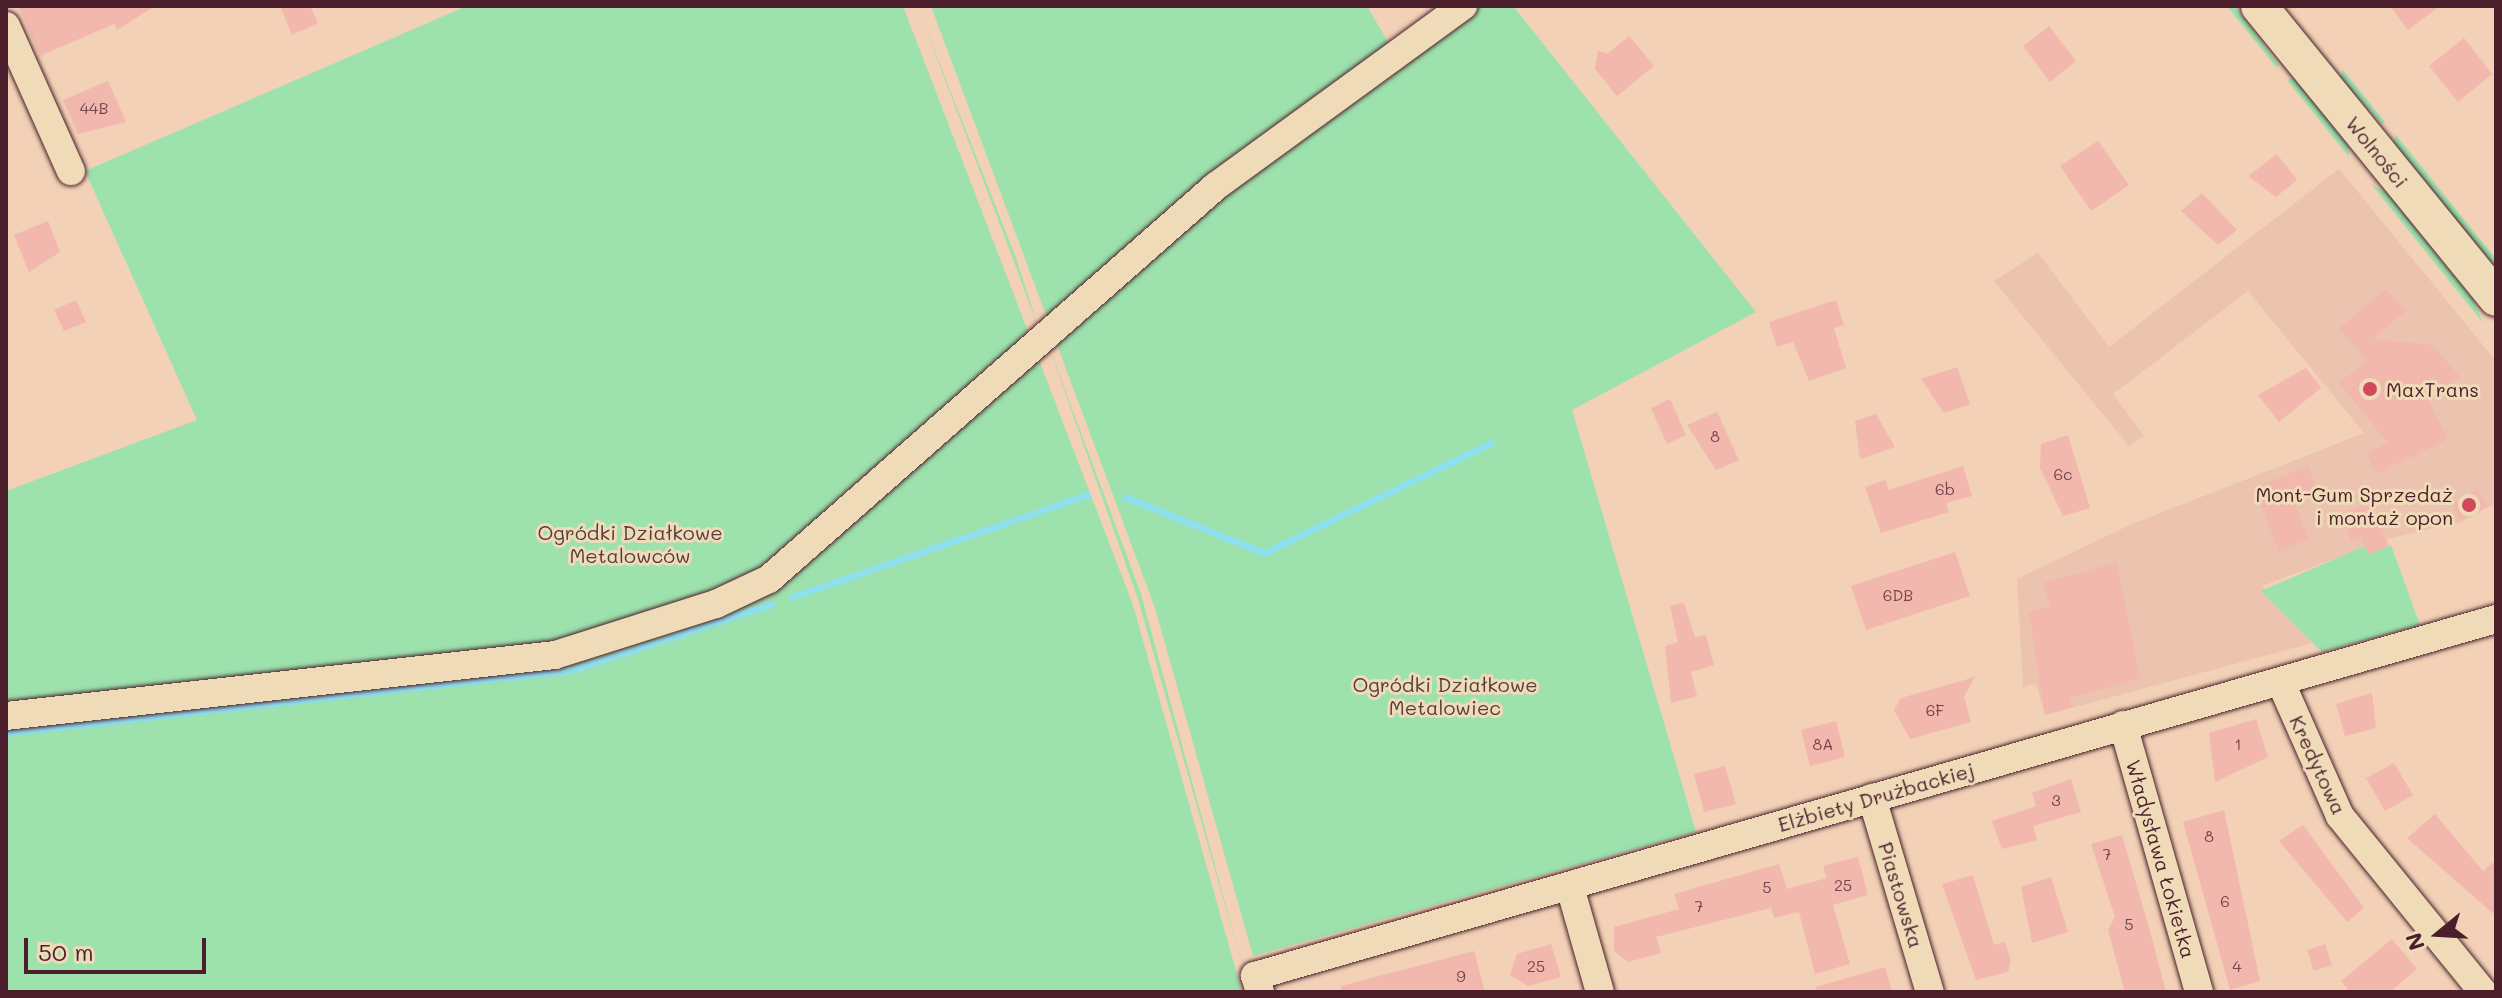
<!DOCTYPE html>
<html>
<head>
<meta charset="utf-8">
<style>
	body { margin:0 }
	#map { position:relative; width:2502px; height:998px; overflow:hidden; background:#f2d1b6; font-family:Mali,sans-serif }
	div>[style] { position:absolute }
	.built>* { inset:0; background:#ebc3ae }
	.green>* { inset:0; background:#9de1ad }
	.stream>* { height:7px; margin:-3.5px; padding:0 3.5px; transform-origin:3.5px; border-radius:3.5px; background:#90dfed }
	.building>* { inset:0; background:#f2b8ad }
	.roads { filter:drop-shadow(0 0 2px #4a1f2b) drop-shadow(0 0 2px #4a1f2b) }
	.minor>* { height:28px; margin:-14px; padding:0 14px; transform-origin:14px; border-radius:14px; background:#f0dbb9 }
	.major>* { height:36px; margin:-18px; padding:0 18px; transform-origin:18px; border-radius:18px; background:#f0dbb9 }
	.dots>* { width:22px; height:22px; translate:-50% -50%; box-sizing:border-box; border:4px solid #f0dbb9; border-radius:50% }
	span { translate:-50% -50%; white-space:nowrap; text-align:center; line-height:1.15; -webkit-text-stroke:6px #f0dbb9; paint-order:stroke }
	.number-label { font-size:16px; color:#74454c }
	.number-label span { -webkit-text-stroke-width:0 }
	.street-label { font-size:20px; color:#4a1f2b }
	.poi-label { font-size:20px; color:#4a1f2b }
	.left { translate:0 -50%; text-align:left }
	.right { translate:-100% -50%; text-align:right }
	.park-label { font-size:20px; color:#563c3e }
	.frame { position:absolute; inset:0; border:8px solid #4a1f2b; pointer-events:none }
	.north { position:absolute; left:2398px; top:894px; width:80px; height:80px; -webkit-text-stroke:6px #f0dbb9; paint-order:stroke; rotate:252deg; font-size:22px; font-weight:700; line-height:32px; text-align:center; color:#4a1f2b }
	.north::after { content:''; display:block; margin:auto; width:28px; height:36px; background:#4a1f2b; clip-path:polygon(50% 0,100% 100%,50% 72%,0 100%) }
	.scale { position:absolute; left:24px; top:938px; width:182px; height:36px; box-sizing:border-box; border:4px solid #4a1f2b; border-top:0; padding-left:10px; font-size:24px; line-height:28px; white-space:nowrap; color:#4a1f2b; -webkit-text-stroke:6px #f0dbb9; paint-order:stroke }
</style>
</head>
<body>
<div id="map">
	<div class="built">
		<i style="clip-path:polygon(2339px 169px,2496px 361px,2496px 503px,2461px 522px,2387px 539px,2262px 586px,2312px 643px,2045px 715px,2036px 684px,2023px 687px,2017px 579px,2130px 525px,2364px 433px,2248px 291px,2113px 394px,2144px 436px,2129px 446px,1994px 281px,2038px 253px,2109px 347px)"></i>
	</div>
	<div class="green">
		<i style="clip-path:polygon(467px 6px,903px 6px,1133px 605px,1242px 992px,6px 992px,6px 491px,197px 420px,85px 171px)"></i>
		<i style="clip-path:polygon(917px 6px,1016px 258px,1039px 330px,1013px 259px)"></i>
		<i style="clip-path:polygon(931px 6px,1367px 6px,1389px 44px,1474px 6px,1513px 6px,1756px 312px,1572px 410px,1696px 832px,1253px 956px,1155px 608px)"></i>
		<i style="clip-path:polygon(2227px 6px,2235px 6px,2279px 65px,2276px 67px)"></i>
		<i style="clip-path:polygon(2343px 70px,2385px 122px,2382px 124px,2339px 77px)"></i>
		<i style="clip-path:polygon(2294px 78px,2348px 144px,2349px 157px,2287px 80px)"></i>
		<i style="clip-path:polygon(2396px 135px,2496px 259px,2496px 269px,2393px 142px)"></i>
		<i style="clip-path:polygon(2372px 185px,2389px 194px,2473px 299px,2483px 323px)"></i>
		<i style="clip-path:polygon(1048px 344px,1141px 594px,1242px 965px,1138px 599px)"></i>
		<i style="clip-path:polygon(2391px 545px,2420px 625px,2322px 652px,2261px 591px,2365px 546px,2369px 554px)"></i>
	</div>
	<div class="stream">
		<i style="left:1125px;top:497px;width:150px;rotate:21.9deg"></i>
		<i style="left:1264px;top:553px;width:252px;rotate:-25.9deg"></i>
		<i style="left:792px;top:597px;width:312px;rotate:-19.1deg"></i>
		<i style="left:6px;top:733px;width:570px;rotate:-6.34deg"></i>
		<i style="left:573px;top:670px;width:209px;rotate:-18.4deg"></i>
	</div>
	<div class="building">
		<i style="clip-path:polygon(18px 6px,155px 6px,117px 30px,114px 24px,40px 56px)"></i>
		<i style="clip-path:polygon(280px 6px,310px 6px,318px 23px,292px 35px)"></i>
		<i style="clip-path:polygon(2390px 6px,2440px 6px,2408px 30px)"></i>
		<i style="clip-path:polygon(2049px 26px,2076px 61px,2050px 82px,2023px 46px)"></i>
		<i style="clip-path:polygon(1629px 36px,1654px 66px,1617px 96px,1595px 69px,1598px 50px,1607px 54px)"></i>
		<i style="clip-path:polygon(2464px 38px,2492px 74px,2458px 102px,2429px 66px)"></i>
		<i style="clip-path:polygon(108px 81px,126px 122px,78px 134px,63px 100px)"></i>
		<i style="clip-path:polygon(2098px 141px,2129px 185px,2091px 211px,2060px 166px)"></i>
		<i style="clip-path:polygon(2277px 154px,2297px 180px,2276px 197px,2248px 176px)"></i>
		<i style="clip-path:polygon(2202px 193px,2237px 230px,2218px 245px,2181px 211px)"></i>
		<i style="clip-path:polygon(48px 221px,60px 252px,29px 272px,14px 235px)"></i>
		<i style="clip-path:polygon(2386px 289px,2406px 311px,2372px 339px,2433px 345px,2460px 377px,2425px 393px,2448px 439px,2376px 474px,2366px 454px,2388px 443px,2339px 383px,2367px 361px,2339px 328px)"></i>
		<i style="clip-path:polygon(76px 300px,86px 322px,64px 331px,54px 310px)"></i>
		<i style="clip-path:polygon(1836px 300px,1844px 325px,1834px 328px,1846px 368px,1809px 381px,1793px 342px,1777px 347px,1769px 322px)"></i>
		<i style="clip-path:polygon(1957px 367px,1970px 404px,1944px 413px,1921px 379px)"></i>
		<i style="clip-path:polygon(2306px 368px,2321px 388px,2279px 422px,2258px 395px)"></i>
		<i style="clip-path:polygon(1670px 399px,1686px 435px,1667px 444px,1651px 408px)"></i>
		<i style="clip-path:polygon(1717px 412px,1739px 460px,1716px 470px,1687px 425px)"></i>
		<i style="clip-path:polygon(1876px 414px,1895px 447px,1860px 459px,1855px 421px)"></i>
		<i style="clip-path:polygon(2068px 435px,2090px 508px,2063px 516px,2040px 468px,2041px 444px)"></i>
		<i style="clip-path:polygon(1963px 466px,1972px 496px,1946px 503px,1949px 512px,1881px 533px,1865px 487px,1885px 480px,1889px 490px)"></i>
		<i style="clip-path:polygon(2308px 466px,2319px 493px,2294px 503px,2309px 539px,2279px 551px,2254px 488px)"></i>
		<i style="clip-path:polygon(2478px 489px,2487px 506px,2460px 520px,2452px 504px)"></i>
		<i style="clip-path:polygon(2371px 501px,2389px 546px,2368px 554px,2361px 537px,2351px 541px,2341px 514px)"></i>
		<i style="clip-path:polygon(1955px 552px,1970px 596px,1866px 630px,1851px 586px)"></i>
		<i style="clip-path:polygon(2117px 562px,2140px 678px,2070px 698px,2073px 707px,2045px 715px,2029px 612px,2050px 606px,2043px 583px)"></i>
		<i style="clip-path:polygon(1684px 603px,1695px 637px,1706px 635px,1714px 665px,1691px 672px,1697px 696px,1671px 703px,1665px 646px,1678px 642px,1670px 606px)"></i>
		<i style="clip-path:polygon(1975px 677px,1964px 697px,1971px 722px,1910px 739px,1894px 710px,1901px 698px)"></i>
		<i style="clip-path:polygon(2372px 693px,2376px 728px,2345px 736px,2336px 704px)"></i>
		<i style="clip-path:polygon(2256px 719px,2268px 757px,2215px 782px,2209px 733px)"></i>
		<i style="clip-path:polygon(1836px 721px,1845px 757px,1810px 766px,1801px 730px)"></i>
		<i style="clip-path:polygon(2394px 763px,2413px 795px,2385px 811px,2366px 778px)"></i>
		<i style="clip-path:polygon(1725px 766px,1736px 804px,1704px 812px,1694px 774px)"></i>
		<i style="clip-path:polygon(2071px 779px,2081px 812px,2033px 826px,2037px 840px,2002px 849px,1992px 821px,2036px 806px,2032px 793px)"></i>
		<i style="clip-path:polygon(2224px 810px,2260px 981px,2230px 990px,2183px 822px)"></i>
		<i style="clip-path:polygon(2435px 814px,2483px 871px,2496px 860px,2496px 916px,2407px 838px)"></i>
		<i style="clip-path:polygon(2303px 825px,2364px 908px,2347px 922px,2279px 841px)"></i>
		<i style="clip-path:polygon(2122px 835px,2151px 935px,2166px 992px,2125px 992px,2108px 930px,2115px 917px,2091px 844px)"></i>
		<i style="clip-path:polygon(1858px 857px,1868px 895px,1833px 905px,1850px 964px,1815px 974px,1799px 912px,1774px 918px,1771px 908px,1656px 937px,1661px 953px,1628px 962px,1614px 951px,1614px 927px,1679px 909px,1674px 894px,1779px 864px,1787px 889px,1827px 878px,1823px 866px)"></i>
		<i style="clip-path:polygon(1973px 875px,1994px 945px,2005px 942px,2011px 961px,2008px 972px,1976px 980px,1942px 884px)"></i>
		<i style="clip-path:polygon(2051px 877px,2068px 932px,2032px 943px,2021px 887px)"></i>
		<i style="clip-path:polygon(2392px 939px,2417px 969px,2390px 992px,2350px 992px,2341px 981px)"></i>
		<i style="clip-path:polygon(1551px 944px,1561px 977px,1528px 986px,1510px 975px,1517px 954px)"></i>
		<i style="clip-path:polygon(2325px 944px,2332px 965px,2314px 971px,2307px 950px)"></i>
		<i style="clip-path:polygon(1474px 951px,1485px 992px,1341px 992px,1341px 986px)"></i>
		<i style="clip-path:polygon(1885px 967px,1892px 992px,1817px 992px,1816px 987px)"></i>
	</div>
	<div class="roads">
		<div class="minor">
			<i style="left:6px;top:26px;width:159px;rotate:65.9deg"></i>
			<i style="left:2281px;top:683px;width:145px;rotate:66.1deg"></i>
			<i style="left:2340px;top:816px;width:227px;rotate:50.9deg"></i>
			<i style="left:6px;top:716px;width:552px;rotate:-6.34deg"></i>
			<i style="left:555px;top:655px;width:169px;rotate:-17.6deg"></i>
			<i style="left:716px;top:604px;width:59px;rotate:-25.3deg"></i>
			<i style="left:769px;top:579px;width:595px;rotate:-41.32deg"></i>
			<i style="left:1216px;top:186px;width:306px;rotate:-36.1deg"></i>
			<i style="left:2123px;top:725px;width:278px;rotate:74.1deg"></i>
			<i style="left:1872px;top:798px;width:202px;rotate:73.4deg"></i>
			<i style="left:1570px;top:887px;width:109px;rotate:74.1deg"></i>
			<i style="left:1260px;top:992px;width:17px;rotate:-107deg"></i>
			<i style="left:1255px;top:976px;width:1291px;rotate:-16.05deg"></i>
		</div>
		<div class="major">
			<i style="left:2259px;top:6px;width:376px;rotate:50.9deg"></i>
		</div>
	</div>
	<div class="dots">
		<i style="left:2370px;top:389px;background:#d1495b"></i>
		<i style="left:2469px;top:505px;background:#d1495b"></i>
	</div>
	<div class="number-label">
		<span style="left:94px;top:108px">44B</span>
		<span style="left:1715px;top:436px">8</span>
		<span style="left:2063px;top:474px">6c</span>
		<span style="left:1945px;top:489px">6b</span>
		<span style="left:1898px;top:595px">6DB</span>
		<span style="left:1935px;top:710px">6F</span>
		<span style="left:1823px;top:744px">8A</span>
		<span style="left:2238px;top:744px">1</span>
		<span style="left:2056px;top:800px">3</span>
		<span style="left:2209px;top:836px">8</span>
		<span style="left:2107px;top:854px">7</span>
		<span style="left:1843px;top:885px">25</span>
		<span style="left:1767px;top:887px">5</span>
		<span style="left:2225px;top:901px">6</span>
		<span style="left:1699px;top:906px">7</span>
		<span style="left:2129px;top:924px">5</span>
		<span style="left:1536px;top:966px">25</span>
		<span style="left:2237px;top:966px">4</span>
		<span style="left:1461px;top:976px">9</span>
	</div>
	<div class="street-label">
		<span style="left:2377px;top:152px;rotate:51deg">Wolności</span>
		<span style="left:2318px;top:765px;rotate:65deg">Kredytowa</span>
		<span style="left:1876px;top:797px;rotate:-16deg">Elżbiety Drużbackiej</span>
		<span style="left:2161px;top:859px;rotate:74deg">Władysława Łokietka</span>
		<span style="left:1901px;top:895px;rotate:73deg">Piastowska</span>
	</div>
	<div class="poi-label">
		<span class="left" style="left:2386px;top:389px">MaxTrans</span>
		<span class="right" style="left:2453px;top:506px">Mont-Gum Sprzedaż<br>i montaż opon</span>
	</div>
	<div class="park-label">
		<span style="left:630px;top:544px">Ogródki Działkowe<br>Metalowców</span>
		<span style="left:1445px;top:696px">Ogródki Działkowe<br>Metalowiec</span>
	</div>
	<div class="frame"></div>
	<div class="north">N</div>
	<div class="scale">50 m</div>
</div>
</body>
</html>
